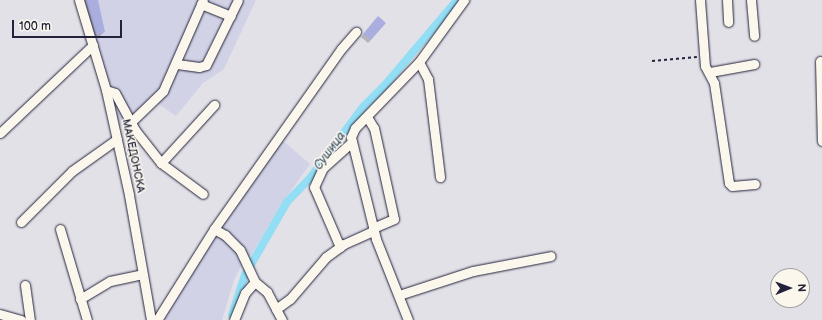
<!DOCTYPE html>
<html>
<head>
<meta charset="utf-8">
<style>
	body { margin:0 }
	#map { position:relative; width:822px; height:320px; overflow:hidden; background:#e2e1e8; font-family:"Balsamiq Sans",sans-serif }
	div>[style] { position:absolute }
	.built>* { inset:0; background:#d1d2e5 }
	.shadow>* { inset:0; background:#0003 }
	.canal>* { height:8px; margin:-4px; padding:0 4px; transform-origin:4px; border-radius:4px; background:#93def4 }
	.building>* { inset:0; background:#a9aede }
	.path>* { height:1.5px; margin-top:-0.75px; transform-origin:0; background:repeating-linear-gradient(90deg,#22223b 0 3px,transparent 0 6px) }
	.roads { filter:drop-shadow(0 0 1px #22223b) drop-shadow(0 0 1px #22223b) }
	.minor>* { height:9px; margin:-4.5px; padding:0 4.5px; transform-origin:4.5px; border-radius:4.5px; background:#fbf7ec }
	span { translate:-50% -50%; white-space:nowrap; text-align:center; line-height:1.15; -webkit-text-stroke:3px #fbf7ec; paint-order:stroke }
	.street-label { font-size:11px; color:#22223b }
	.water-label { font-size:12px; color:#445a72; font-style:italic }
	.north { position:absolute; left:770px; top:268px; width:40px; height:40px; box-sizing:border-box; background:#fbf7ec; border:1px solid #a4a2a5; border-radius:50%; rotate:89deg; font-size:11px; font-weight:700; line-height:16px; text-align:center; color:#22223b }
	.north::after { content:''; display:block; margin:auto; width:14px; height:18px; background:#22223b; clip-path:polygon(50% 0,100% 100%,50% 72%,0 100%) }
	.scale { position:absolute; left:12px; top:20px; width:110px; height:18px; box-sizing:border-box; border:2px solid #22223b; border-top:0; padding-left:5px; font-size:12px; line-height:14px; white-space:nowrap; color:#22223b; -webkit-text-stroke:3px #fbf7ec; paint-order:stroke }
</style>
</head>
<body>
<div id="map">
	<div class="built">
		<i style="clip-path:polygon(79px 0,256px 0,224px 69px,203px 83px,176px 116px,154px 101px,132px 124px,114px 127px)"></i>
		<i style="clip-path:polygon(280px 138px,310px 164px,281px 205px,251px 255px,241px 266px,234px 280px,222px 320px,157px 320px)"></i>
	</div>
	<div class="shadow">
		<i style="clip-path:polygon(81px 0,97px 0,104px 32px,99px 37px,91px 39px)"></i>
		<i style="clip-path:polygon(375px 21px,371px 40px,368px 43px,361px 37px)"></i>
	</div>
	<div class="canal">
		<i style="left:232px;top:315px;width:42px;rotate:-72deg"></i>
		<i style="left:245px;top:275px;width:84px;rotate:-60.1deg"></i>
		<i style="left:287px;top:202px;width:35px;rotate:-46deg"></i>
		<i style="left:311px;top:177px;width:87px;rotate:-53.4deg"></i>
		<i style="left:363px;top:107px;width:31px;rotate:-45deg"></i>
		<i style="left:385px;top:85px;width:111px;rotate:-49.7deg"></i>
	</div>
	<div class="building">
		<i style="clip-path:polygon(86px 0,98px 0,105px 32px,96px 35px)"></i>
		<i style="clip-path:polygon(378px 16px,386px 23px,371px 40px,363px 34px)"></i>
	</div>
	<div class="path">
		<i style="left:652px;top:61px;width:45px;rotate:-5.1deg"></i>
	</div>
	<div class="roads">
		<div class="minor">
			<i style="left:79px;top:0;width:94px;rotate:73.3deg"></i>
			<i style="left:106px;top:90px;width:107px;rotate:77.6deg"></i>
			<i style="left:129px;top:195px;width:127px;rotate:80deg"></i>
			<i style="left:700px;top:0;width:66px;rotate:85.7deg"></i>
			<i style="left:705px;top:66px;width:19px;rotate:62deg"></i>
			<i style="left:714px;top:83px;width:101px;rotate:81.5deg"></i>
			<i style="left:729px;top:183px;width:4px;rotate:45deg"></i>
			<i style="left:732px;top:186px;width:23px;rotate:-5deg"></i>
			<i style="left:727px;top:0;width:22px;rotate:87deg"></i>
			<i style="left:751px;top:0;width:36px;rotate:85deg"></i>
			<i style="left:201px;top:4px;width:32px;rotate:22deg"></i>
			<i style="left:820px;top:61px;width:80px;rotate:88.6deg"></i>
			<i style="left:419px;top:62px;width:19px;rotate:62deg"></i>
			<i style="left:428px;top:79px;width:99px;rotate:83deg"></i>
			<i style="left:177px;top:64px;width:22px;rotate:8deg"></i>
			<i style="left:199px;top:67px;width:7px;rotate:-16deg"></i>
			<i style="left:206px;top:65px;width:72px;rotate:-63.8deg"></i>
			<i style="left:710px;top:72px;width:45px;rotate:-10.3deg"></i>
			<i style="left:106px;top:90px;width:9px;rotate:18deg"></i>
			<i style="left:115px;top:93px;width:42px;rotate:61.6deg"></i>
			<i style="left:135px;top:130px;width:42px;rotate:51.8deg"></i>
			<i style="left:161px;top:163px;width:52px;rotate:36.4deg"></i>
			<i style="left:367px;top:117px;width:13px;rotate:58deg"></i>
			<i style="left:374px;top:128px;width:93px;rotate:77.6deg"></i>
			<i style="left:394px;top:219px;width:23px;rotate:157deg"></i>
			<i style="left:131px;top:122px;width:45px;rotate:-44.1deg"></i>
			<i style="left:163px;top:91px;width:99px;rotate:-66.3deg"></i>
			<i style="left:0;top:133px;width:128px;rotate:-43.4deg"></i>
			<i style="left:161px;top:163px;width:79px;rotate:-47.6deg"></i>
			<i style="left:21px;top:222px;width:72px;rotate:-45deg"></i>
			<i style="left:72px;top:171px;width:55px;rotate:-35.4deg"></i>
			<i style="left:60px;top:229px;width:95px;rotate:73.5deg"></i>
			<i style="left:214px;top:229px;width:13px;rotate:29deg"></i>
			<i style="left:225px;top:235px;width:21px;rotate:45deg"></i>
			<i style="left:240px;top:250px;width:35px;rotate:65deg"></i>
			<i style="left:255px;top:282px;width:16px;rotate:40deg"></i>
			<i style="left:267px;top:292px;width:32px;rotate:62deg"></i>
			<i style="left:340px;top:247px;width:65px;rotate:-113.4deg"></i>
			<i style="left:314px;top:187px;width:21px;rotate:-65deg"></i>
			<i style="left:323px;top:168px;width:39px;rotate:-42deg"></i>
			<i style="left:25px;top:285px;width:35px;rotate:82deg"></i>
			<i style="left:399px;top:295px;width:78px;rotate:-18deg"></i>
			<i style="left:473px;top:271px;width:79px;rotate:-10.9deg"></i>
			<i style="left:80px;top:299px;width:35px;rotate:-31deg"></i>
			<i style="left:110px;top:281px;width:33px;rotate:-12deg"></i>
			<i style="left:276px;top:309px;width:17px;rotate:-36deg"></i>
			<i style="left:290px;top:299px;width:55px;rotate:-49.4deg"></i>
			<i style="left:326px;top:257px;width:22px;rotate:-36deg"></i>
			<i style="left:344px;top:244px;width:32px;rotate:-24deg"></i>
			<i style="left:0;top:314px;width:22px;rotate:16deg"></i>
			<i style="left:157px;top:320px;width:107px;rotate:-57.9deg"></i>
			<i style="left:214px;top:229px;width:220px;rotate:-54.8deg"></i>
			<i style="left:341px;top:49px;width:23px;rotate:-49deg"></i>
			<i style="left:234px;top:320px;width:29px;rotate:-68deg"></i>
			<i style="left:245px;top:293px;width:15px;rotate:-48deg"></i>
			<i style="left:408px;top:320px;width:87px;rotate:-111.6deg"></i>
			<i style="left:376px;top:239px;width:105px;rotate:-103.8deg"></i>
			<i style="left:351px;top:137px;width:10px;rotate:-66deg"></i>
			<i style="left:355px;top:128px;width:92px;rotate:-45.9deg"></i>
			<i style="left:419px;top:62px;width:77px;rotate:-54deg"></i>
		</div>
	</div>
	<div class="street-label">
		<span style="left:133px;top:156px;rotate:78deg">МАКЕДОНСКА</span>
	</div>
	<div class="water-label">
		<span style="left:330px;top:151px;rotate:-53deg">Сушица</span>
	</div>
	<div class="north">N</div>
	<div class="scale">100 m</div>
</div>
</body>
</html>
